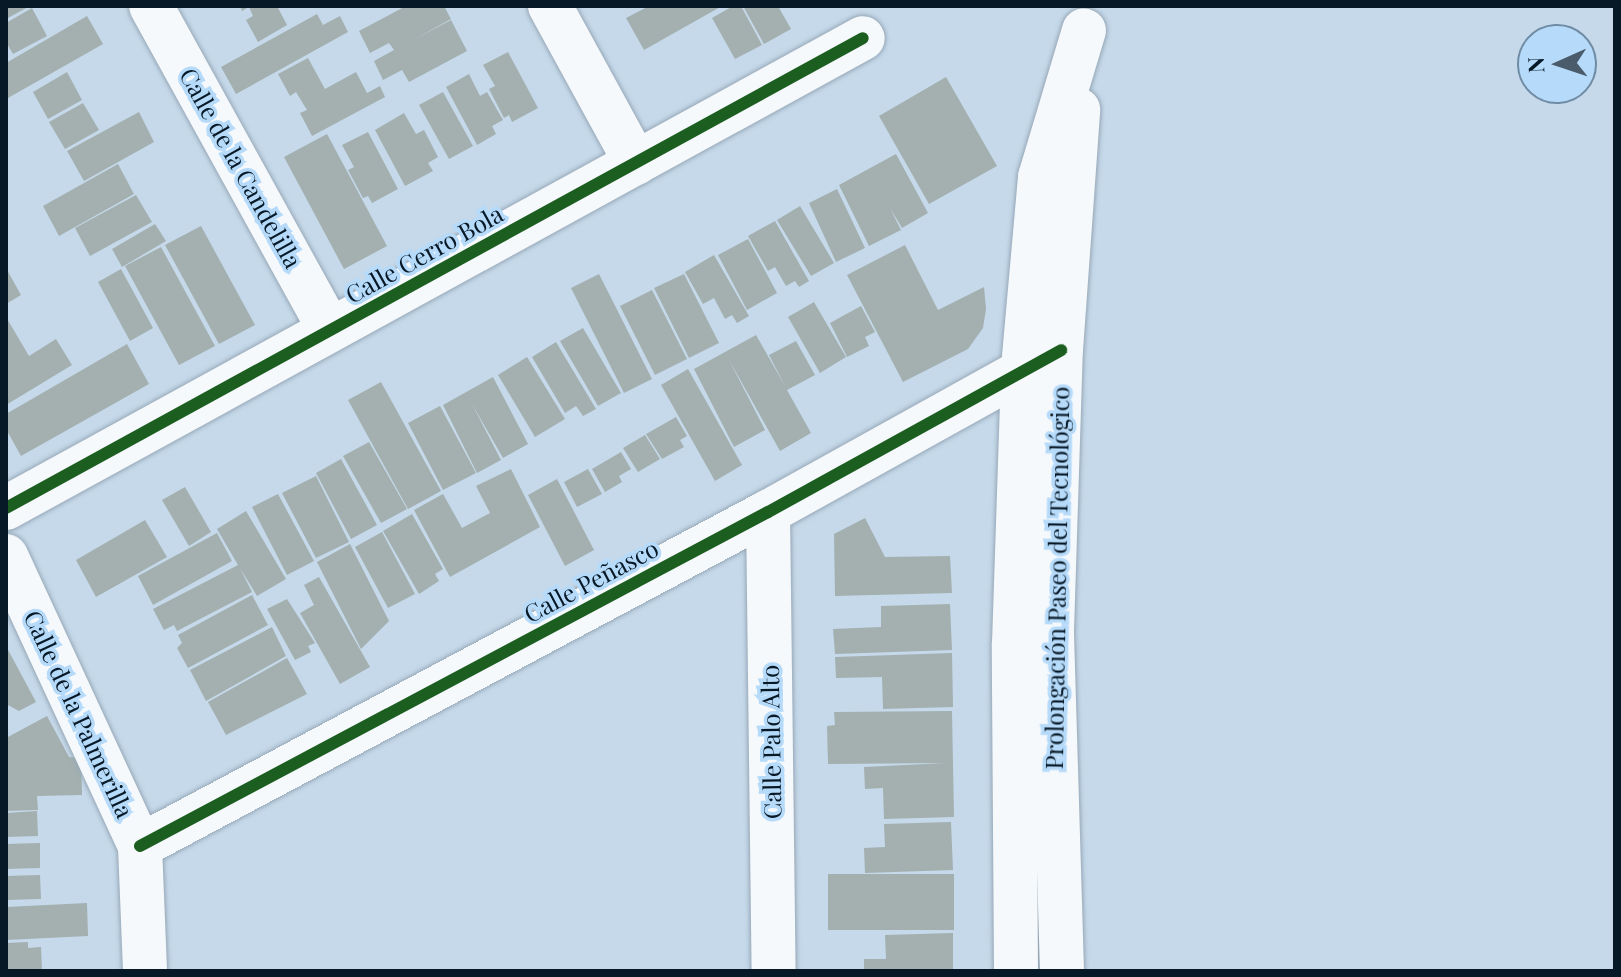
<!DOCTYPE html>
<html>
<head>
<meta charset="utf-8">
<style>
	body { margin:0 }
	#map { position:relative; width:1621px; height:977px; overflow:hidden; background:#c5d9ea; font-family:"Playfair Display",serif }
	div>[style] { position:absolute }
	.building>* { inset:0; background:#a3b0af }
	.roads { filter:drop-shadow(0 0 2px #97a8b7) drop-shadow(0 0 2px #97a8b7) }
	.minor>* { height:44px; margin:-22px; padding:0 22px; transform-origin:22px; border-radius:22px; background:#f6f9fc }
	.secondary>* { height:44px; margin:-22px; padding:0 22px; transform-origin:22px; border-radius:22px; background:#f6f9fc }
	.cycleway>* { height:12px; margin:-6px; padding:0 6px; transform-origin:6px; border-radius:6px; background:#1b5e20 }
	span { translate:-50% -50%; white-space:nowrap; text-align:center; line-height:1.15; -webkit-text-stroke:7px #b6daf9; paint-order:stroke }
	.street-label { font-size:24px; color:#071826 }
	.frame { position:absolute; inset:0; border:8px solid #071826; pointer-events:none }
	.north { position:absolute; left:1517px; top:24px; width:80px; height:80px; box-sizing:border-box; background:#b6daf9; border:2px solid #708ca5; border-radius:50%; rotate:267deg; font-size:22px; font-weight:700; line-height:32px; text-align:center; color:#071826 }
	.north::after { content:''; display:block; margin:auto; width:28px; height:36px; background:#4a5c6b; clip-path:polygon(50% 0,100% 100%,50% 72%,0 100%) }
</style>
</head>
<body>
<div id="map">
	<div class="building">
		<i style="clip-path:polygon(6px 6px,30px 6px,6px 19px)"></i>
		<i style="clip-path:polygon(240px 6px,277px 6px,287px 25px,258px 42px,246px 20px,253px 16px,249px 7px,242px 11px)"></i>
		<i style="clip-path:polygon(406px 6px,444px 6px,451px 19px,413px 40px,451px 20px,467px 51px,409px 82px,402px 70px,383px 80px,374px 61px,394px 50px,389px 43px,370px 53px,359px 31px)"></i>
		<i style="clip-path:polygon(649px 6px,722px 6px,644px 50px,626px 18px)"></i>
		<i style="clip-path:polygon(733px 6px,741px 6px,762px 45px,735px 59px,712px 18px)"></i>
		<i style="clip-path:polygon(743px 6px,778px 6px,791px 29px,764px 44px)"></i>
		<i style="clip-path:polygon(32px 8px,47px 36px,13px 54px,6px 42px,6px 23px)"></i>
		<i style="clip-path:polygon(317px 14px,323px 25px,340px 16px,348px 32px,236px 94px,221px 67px)"></i>
		<i style="clip-path:polygon(87px 16px,103px 44px,8px 98px,6px 63px)"></i>
		<i style="clip-path:polygon(508px 52px,538px 108px,512px 122px,509px 115px,504px 118px,489px 89px,495px 86px,483px 65px)"></i>
		<i style="clip-path:polygon(308px 58px,325px 89px,356px 72px,367px 93px,380px 86px,385px 97px,312px 136px,300px 113px,307px 110px,296px 92px,290px 96px,278px 74px)"></i>
		<i style="clip-path:polygon(67px 72px,82px 100px,48px 119px,33px 92px)"></i>
		<i style="clip-path:polygon(469px 74px,480px 96px,487px 92px,503px 120px,492px 126px,496px 134px,477px 145px,446px 87px)"></i>
		<i style="clip-path:polygon(946px 77px,997px 166px,929px 204px,879px 116px)"></i>
		<i style="clip-path:polygon(443px 92px,473px 146px,449px 159px,419px 105px)"></i>
		<i style="clip-path:polygon(83px 103px,99px 130px,65px 149px,49px 122px)"></i>
		<i style="clip-path:polygon(139px 112px,154px 142px,84px 181px,67px 151px)"></i>
		<i style="clip-path:polygon(404px 113px,416px 134px,424px 130px,438px 157px,428px 163px,433px 171px,405px 186px,375px 130px)"></i>
		<i style="clip-path:polygon(368px 132px,398px 189px,372px 203px,368px 196px,363px 198px,348px 170px,354px 167px,342px 145px)"></i>
		<i style="clip-path:polygon(327px 134px,387px 246px,344px 269px,284px 157px)"></i>
		<i style="clip-path:polygon(896px 154px,928px 213px,902px 228px,890px 208px,901px 230px,869px 246px,839px 185px)"></i>
		<i style="clip-path:polygon(118px 164px,134px 194px,59px 236px,43px 206px)"></i>
		<i style="clip-path:polygon(837px 189px,865px 248px,836px 262px,809px 203px)"></i>
		<i style="clip-path:polygon(136px 195px,152px 222px,90px 256px,75px 228px)"></i>
		<i style="clip-path:polygon(800px 206px,834px 263px,811px 276px,777px 220px)"></i>
		<i style="clip-path:polygon(775px 221px,809px 281px,799px 287px,795px 281px,786px 286px,775px 267px,768px 271px,748px 236px)"></i>
		<i style="clip-path:polygon(155px 224px,166px 241px,122px 267px,112px 249px)"></i>
		<i style="clip-path:polygon(201px 226px,255px 325px,219px 344px,165px 245px)"></i>
		<i style="clip-path:polygon(748px 239px,777px 293px,747px 310px,718px 255px)"></i>
		<i style="clip-path:polygon(905px 245px,938px 310px,984px 287px,986px 309px,983px 328px,968px 349px,903px 382px,847px 275px)"></i>
		<i style="clip-path:polygon(161px 247px,215px 346px,179px 365px,125px 266px)"></i>
		<i style="clip-path:polygon(714px 255px,749px 316px,737px 323px,732px 315px,725px 319px,714px 298px,703px 304px,685px 272px)"></i>
		<i style="clip-path:polygon(6px 268px,21px 295px,6px 304px)"></i>
		<i style="clip-path:polygon(121px 269px,153px 328px,130px 341px,98px 282px)"></i>
		<i style="clip-path:polygon(599px 274px,652px 379px,624px 393px,571px 288px)"></i>
		<i style="clip-path:polygon(684px 274px,719px 343px,689px 358px,654px 288px)"></i>
		<i style="clip-path:polygon(652px 290px,687px 359px,655px 375px,620px 306px)"></i>
		<i style="clip-path:polygon(814px 302px,846px 357px,820px 373px,788px 317px)"></i>
		<i style="clip-path:polygon(861px 306px,875px 332px,865px 337px,869px 346px,847px 357px,830px 323px)"></i>
		<i style="clip-path:polygon(6px 317px,29px 356px,56px 339px,72px 365px,6px 405px)"></i>
		<i style="clip-path:polygon(583px 328px,621px 393px,598px 406px,560px 341px)"></i>
		<i style="clip-path:polygon(756px 335px,785px 386px,769px 355px,796px 341px,815px 375px,787px 390px,811px 433px,780px 451px,728px 358px,765px 430px,734px 447px,694px 369px)"></i>
		<i style="clip-path:polygon(556px 342px,596px 409px,583px 416px,576px 406px,565px 413px,532px 357px)"></i>
		<i style="clip-path:polygon(127px 344px,149px 384px,21px 456px,6px 429px,6px 414px)"></i>
		<i style="clip-path:polygon(527px 357px,565px 419px,535px 437px,498px 375px)"></i>
		<i style="clip-path:polygon(688px 369px,742px 465px,715px 481px,661px 385px)"></i>
		<i style="clip-path:polygon(493px 377px,528px 444px,503px 458px,472px 404px,501px 460px,477px 473px,443px 405px)"></i>
		<i style="clip-path:polygon(381px 382px,441px 491px,408px 509px,348px 400px)"></i>
		<i style="clip-path:polygon(440px 406px,476px 473px,443px 490px,408px 423px)"></i>
		<i style="clip-path:polygon(676px 417px,687px 436px,680px 440px,684px 447px,662px 459px,646px 434px)"></i>
		<i style="clip-path:polygon(645px 435px,660px 459px,638px 472px,623px 448px)"></i>
		<i style="clip-path:polygon(369px 442px,407px 509px,381px 523px,343px 456px)"></i>
		<i style="clip-path:polygon(621px 452px,631px 469px,619px 476px,622px 482px,605px 492px,592px 469px)"></i>
		<i style="clip-path:polygon(341px 459px,377px 525px,351px 539px,316px 473px)"></i>
		<i style="clip-path:polygon(511px 469px,540px 527px,450px 577px,414px 510px,443px 494px,462px 528px,490px 513px,476px 486px)"></i>
		<i style="clip-path:polygon(588px 469px,602px 494px,577px 507px,564px 482px)"></i>
		<i style="clip-path:polygon(316px 476px,349px 542px,316px 558px,282px 493px)"></i>
		<i style="clip-path:polygon(557px 479px,594px 550px,565px 566px,528px 495px)"></i>
		<i style="clip-path:polygon(185px 487px,211px 532px,189px 546px,162px 500px)"></i>
		<i style="clip-path:polygon(278px 494px,314px 561px,287px 575px,252px 507px)"></i>
		<i style="clip-path:polygon(246px 511px,286px 579px,257px 596px,240px 568px,252px 592px,177px 631px,174px 625px,164px 630px,153px 609px,238px 565px,217px 529px)"></i>
		<i style="clip-path:polygon(412px 514px,443px 569px,435px 574px,439px 581px,419px 594px,383px 531px)"></i>
		<i style="clip-path:polygon(865px 518px,885px 557px,950px 556px,952px 593px,835px 596px,834px 534px)"></i>
		<i style="clip-path:polygon(145px 520px,167px 557px,96px 597px,76px 560px)"></i>
		<i style="clip-path:polygon(382px 532px,415px 594px,388px 608px,355px 547px)"></i>
		<i style="clip-path:polygon(217px 533px,232px 561px,153px 605px,138px 576px)"></i>
		<i style="clip-path:polygon(350px 544px,389px 621px,361px 649px,317px 562px)"></i>
		<i style="clip-path:polygon(319px 577px,370px 667px,340px 684px,300px 613px,314px 605px,304px 585px)"></i>
		<i style="clip-path:polygon(252px 595px,268px 625px,188px 668px,177px 648px,182px 643px,178px 635px)"></i>
		<i style="clip-path:polygon(287px 599px,315px 643px,308px 646px,311px 652px,295px 660px,267px 609px)"></i>
		<i style="clip-path:polygon(950px 604px,952px 650px,835px 654px,833px 629px,881px 627px,881px 606px)"></i>
		<i style="clip-path:polygon(272px 627px,286px 656px,206px 701px,190px 670px)"></i>
		<i style="clip-path:polygon(6px 646px,36px 702px,19px 711px,6px 704px)"></i>
		<i style="clip-path:polygon(952px 653px,953px 707px,883px 709px,882px 677px,836px 678px,835px 657px)"></i>
		<i style="clip-path:polygon(287px 658px,307px 694px,226px 735px,208px 702px)"></i>
		<i style="clip-path:polygon(952px 711px,954px 817px,884px 819px,883px 788px,865px 789px,864px 767px,946px 763px,828px 764px,827px 726px,835px 725px,834px 712px)"></i>
		<i style="clip-path:polygon(47px 716px,69px 757px,81px 758px,82px 795px,37px 796px,38px 810px,6px 811px,6px 738px)"></i>
		<i style="clip-path:polygon(37px 811px,38px 836px,6px 837px,6px 813px)"></i>
		<i style="clip-path:polygon(951px 822px,953px 870px,865px 873px,864px 848px,885px 847px,884px 824px)"></i>
		<i style="clip-path:polygon(40px 843px,40px 868px,6px 869px,6px 844px)"></i>
		<i style="clip-path:polygon(828px 874px,954px 874px,954px 930px,828px 930px)"></i>
		<i style="clip-path:polygon(40px 875px,41px 899px,6px 900px,6px 876px)"></i>
		<i style="clip-path:polygon(87px 903px,88px 936px,6px 940px,6px 907px)"></i>
		<i style="clip-path:polygon(953px 933px,953px 971px,864px 971px,864px 959px,886px 959px,885px 935px)"></i>
		<i style="clip-path:polygon(28px 942px,28px 948px,41px 947px,42px 971px,6px 971px,6px 943px)"></i>
	</div>
	<div class="roads">
		<div class="minor">
			<i style="left:151px;top:6px;width:370px;rotate:61.1deg"></i>
			<i style="left:550px;top:6px;width:179px;rotate:61.3deg"></i>
			<i style="left:6px;top:508px;width:977px;rotate:-28.74deg"></i>
			<i style="left:768px;top:512px;width:459px;rotate:89.3deg"></i>
			<i style="left:6px;top:556px;width:319px;rotate:65.2deg"></i>
			<i style="left:140px;top:846px;width:125px;rotate:87.7deg"></i>
			<i style="left:140px;top:846px;width:711px;rotate:-28.01deg"></i>
			<i style="left:768px;top:512px;width:326px;rotate:-29deg"></i>
		</div>
		<div class="secondary">
			<i style="left:1016px;top:971px;width:327px;rotate:-90.4deg"></i>
			<i style="left:1014px;top:644px;width:276px;rotate:-88.1deg"></i>
			<i style="left:1023px;top:368px;width:192px;rotate:-84.9deg"></i>
			<i style="left:1040px;top:177px;width:153px;rotate:-73.3deg"></i>
			<i style="left:1062px;top:971px;width:340px;rotate:-91.7deg"></i>
			<i style="left:1052px;top:631px;width:281px;rotate:-88.2deg"></i>
			<i style="left:1061px;top:350px;width:241px;rotate:-85.9deg"></i>
		</div>
	</div>
	<div class="cycleway">
		<i style="left:6px;top:508px;width:977px;rotate:-28.74deg"></i>
		<i style="left:140px;top:846px;width:711px;rotate:-28.01deg"></i>
		<i style="left:768px;top:512px;width:335px;rotate:-28.9deg"></i>
	</div>
	<div class="street-label">
		<span style="left:241px;top:168px;rotate:61deg">Calle de la Candelilla</span>
		<span style="left:424px;top:254px;rotate:-29deg">Calle Cerro Bola</span>
		<span style="left:1057px;top:578px;rotate:-89deg">Prolongación Paseo del Tecnológico</span>
		<span style="left:591px;top:581px;rotate:-28deg">Calle Peñasco</span>
		<span style="left:79px;top:714px;rotate:65deg">Calle de la Palmerilla</span>
		<span style="left:771px;top:742px;rotate:-91deg">Calle Palo Alto</span>
	</div>
	<div class="frame"></div>
	<div class="north">N</div>
</div>
</body>
</html>
